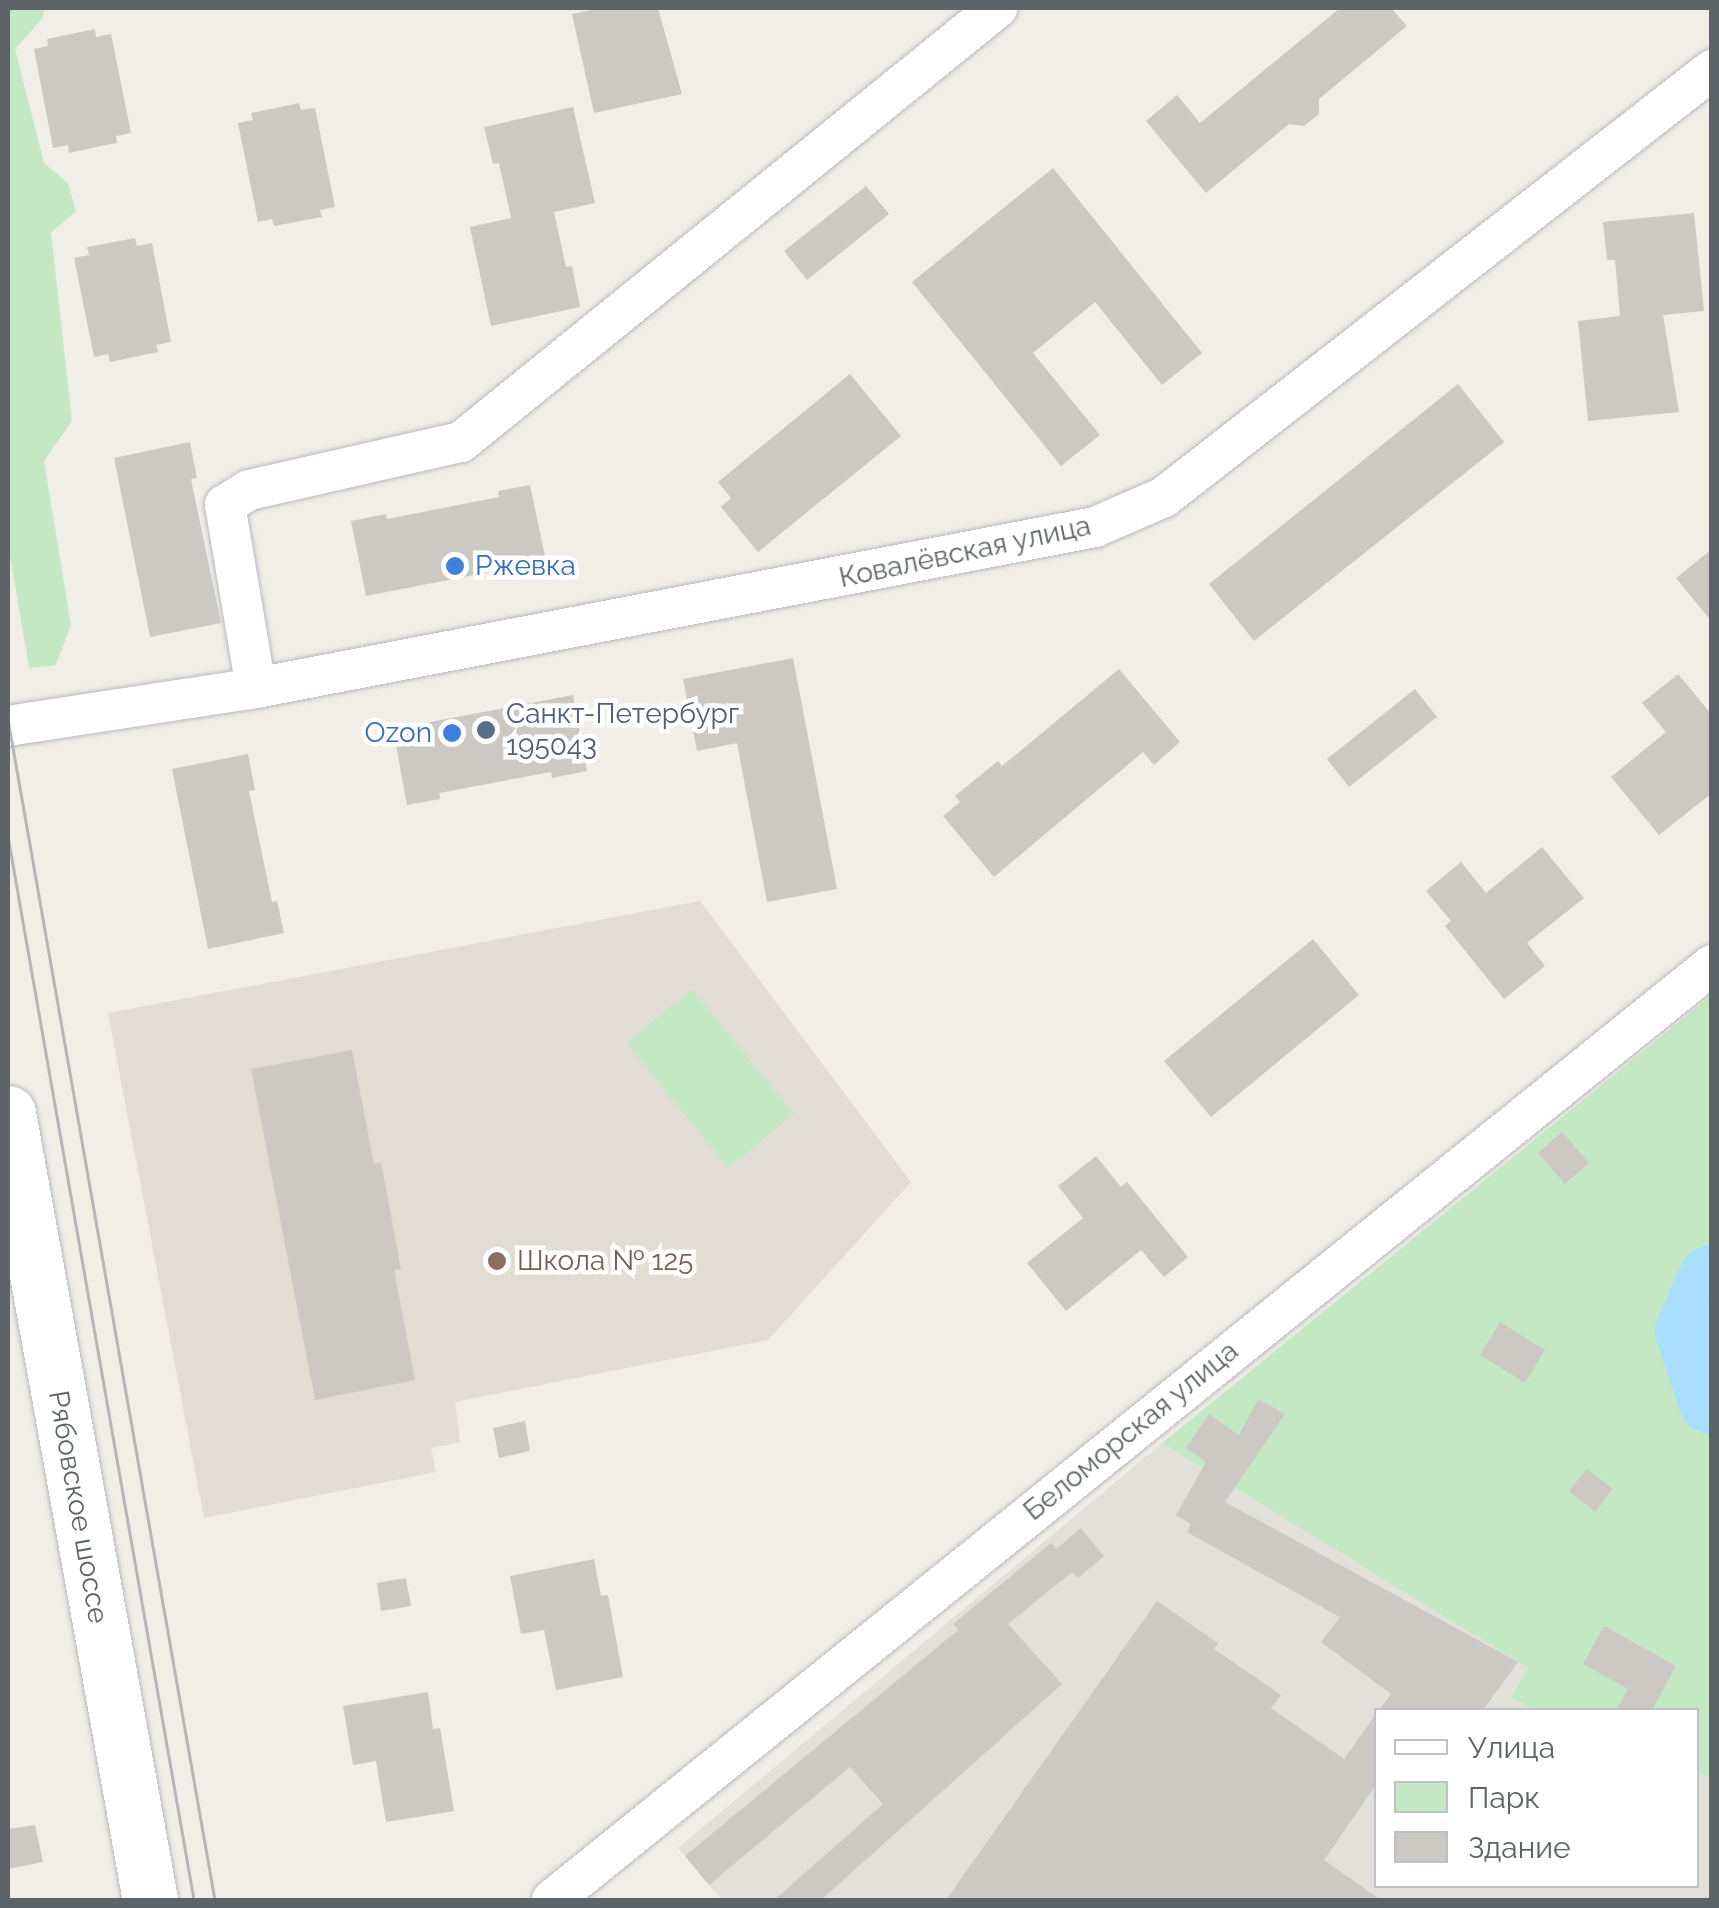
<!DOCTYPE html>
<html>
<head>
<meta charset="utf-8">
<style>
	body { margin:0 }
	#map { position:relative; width:1719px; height:1908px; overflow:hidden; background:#f1eee7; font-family:Raleway,sans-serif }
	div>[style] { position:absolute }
	.industrial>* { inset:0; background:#e2e0db }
	.education>* { inset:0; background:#e1ddd5 }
	.green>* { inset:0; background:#c5e8c4 }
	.river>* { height:68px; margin:-34px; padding:0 34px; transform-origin:34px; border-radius:34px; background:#a9deff }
	.building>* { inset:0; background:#ccc9c4 }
	.roads { filter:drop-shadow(0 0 2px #b7babe) drop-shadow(0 0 2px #b7babe) }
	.street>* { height:40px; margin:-20px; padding:0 20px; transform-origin:20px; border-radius:20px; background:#fff }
	.secondary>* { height:55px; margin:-27.5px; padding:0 27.5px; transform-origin:27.5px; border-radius:27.5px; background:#fff }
	.tram>* { height:2.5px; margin:-1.25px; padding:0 1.25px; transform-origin:1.25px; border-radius:1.25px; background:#b5b6b7 }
	.dots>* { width:28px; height:28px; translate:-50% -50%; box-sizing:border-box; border:5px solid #fff; border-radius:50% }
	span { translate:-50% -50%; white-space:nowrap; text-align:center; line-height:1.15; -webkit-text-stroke:9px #fff; paint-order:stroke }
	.street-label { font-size:28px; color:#5e6368 }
	.shop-label { font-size:28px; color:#366cbe }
	.left { translate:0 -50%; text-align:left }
	.right { translate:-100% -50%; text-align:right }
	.service-label { font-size:28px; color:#4e5e75 }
	.education-label { font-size:28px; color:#785e54 }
	.frame { position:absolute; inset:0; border:10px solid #5e6368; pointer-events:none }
	.legend { position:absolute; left:1374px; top:1708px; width:325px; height:180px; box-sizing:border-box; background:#fff; border:2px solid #bfc1c3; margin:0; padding:12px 18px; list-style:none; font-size:30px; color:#5e6368 }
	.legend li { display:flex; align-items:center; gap:20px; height:50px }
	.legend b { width:50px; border:2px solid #bfc1c3 }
</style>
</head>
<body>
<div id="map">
	<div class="industrial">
		<i style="clip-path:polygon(1162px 1443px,1529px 1668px,1512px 1697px,1533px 1710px,1376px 1710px,1376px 1886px,1696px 1886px,1697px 1771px,1711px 1780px,1711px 1900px,722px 1900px,678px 1848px)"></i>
	</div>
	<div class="education">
		<i style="clip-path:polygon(700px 901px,911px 1182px,768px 1340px,455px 1402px,460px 1442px,431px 1448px,436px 1472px,204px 1518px,108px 1013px)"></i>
	</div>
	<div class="green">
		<i style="clip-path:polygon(8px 8px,45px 8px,42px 19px,15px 49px,44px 163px,68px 183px,76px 211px,51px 233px,72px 421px,44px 461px,71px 625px,56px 665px,29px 668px,8px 544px)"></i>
		<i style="clip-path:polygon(692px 989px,794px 1114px,728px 1168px,626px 1043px)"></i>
		<i style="clip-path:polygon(1711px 996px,1711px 1780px,1697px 1771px,1696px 1710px,1533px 1710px,1511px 1697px,1528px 1668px,1162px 1443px)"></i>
	</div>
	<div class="river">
		<i style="left:1712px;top:1279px;width:57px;rotate:113.9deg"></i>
		<i style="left:1689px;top:1331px;width:73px;rotate:71.6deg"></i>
	</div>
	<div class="building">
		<i style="clip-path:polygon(602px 8px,658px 8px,682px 94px,594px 113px,572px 14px)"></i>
		<i style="clip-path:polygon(1340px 8px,1391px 8px,1407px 26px,1319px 99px,1319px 114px,1304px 126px,1289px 124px,1206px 193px,1146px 121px,1177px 95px,1200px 123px)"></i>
		<i style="clip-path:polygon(95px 29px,96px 37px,111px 34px,131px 133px,116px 136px,117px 143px,101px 146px,69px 153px,68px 145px,53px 148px,34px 49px,48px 46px,47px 39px)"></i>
		<i style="clip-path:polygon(299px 103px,301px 110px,315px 108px,335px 207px,320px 210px,322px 217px,274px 226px,272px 219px,258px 222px,238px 123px,253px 120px,251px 113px)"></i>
		<i style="clip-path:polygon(573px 107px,595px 203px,554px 212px,566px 267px,572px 266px,580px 307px,491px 326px,470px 227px,511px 218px,499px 163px,493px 164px,484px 127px)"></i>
		<i style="clip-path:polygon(1053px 168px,1202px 353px,1162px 385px,1095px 302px,1033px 353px,1100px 435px,1061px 466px,912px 282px)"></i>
		<i style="clip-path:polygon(866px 186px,889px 214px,807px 280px,784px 251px)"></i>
		<i style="clip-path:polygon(1694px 213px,1704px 311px,1663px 315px,1679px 412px,1588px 421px,1578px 321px,1620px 316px,1615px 260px,1607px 260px,1603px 222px)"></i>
		<i style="clip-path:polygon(135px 238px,137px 246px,152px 243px,171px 342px,156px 345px,158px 352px,110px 362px,108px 354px,94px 357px,74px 258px,89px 255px,87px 247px)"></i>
		<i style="clip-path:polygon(850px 374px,901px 436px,758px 552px,721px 507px,731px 498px,718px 482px)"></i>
		<i style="clip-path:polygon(1458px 384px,1504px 442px,1254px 641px,1209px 584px)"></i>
		<i style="clip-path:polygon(190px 442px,197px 478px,191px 479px,221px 623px,150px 637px,114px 458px)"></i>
		<i style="clip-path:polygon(530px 485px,546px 561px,366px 596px,351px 521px,386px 514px,387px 519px,499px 497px,498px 491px)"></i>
		<i style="clip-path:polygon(1712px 549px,1712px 622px,1676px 578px)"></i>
		<i style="clip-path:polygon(793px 658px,837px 889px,767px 902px,737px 743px,697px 751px,683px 679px)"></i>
		<i style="clip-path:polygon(1119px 669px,1180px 742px,1154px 765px,1143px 752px,994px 877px,943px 816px,960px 802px,955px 796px,998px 761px,1002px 766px)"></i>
		<i style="clip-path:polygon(1678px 674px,1712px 715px,1712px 793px,1659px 835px,1611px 777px,1666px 732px,1642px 703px)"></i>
		<i style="clip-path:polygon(1415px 689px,1437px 717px,1349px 787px,1327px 759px)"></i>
		<i style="clip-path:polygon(573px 695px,587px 771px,552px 778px,551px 772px,439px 793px,440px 799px,407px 805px,393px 729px)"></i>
		<i style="clip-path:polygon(248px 754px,255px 790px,249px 791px,272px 902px,277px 901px,284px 933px,208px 949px,172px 769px)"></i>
		<i style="clip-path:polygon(1542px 847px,1584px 898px,1527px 943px,1545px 966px,1504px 999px,1445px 926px,1451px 921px,1426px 891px,1461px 862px,1486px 893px)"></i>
		<i style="clip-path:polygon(1313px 939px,1359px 995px,1211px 1117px,1164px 1061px)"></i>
		<i style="clip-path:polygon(352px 1050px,374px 1164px,381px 1162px,401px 1269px,394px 1270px,415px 1380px,315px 1400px,251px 1069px)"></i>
		<i style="clip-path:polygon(1562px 1132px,1589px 1163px,1565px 1184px,1538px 1153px)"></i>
		<i style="clip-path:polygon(1096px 1156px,1121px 1187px,1127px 1182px,1188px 1257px,1164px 1277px,1141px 1250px,1066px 1311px,1027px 1263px,1083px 1218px,1058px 1186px)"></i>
		<i style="clip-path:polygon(1500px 1322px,1545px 1350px,1525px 1383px,1480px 1355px)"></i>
		<i style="clip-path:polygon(1258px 1399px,1285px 1414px,1225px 1502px,1518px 1662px,1483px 1710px,1379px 1710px,1391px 1694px,1321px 1642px,1340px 1617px,1187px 1532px,1191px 1524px,1176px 1515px,1206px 1462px,1186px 1448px,1209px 1414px,1239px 1435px)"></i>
		<i style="clip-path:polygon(525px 1421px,530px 1451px,499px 1458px,493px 1428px)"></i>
		<i style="clip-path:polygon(1587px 1469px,1613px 1489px,1595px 1512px,1569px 1491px)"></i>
		<i style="clip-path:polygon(1081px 1528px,1104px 1556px,1078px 1578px,1072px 1572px,1008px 1624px,1062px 1684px,821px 1900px,774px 1900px,883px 1804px,850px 1767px,709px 1885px,685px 1856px,958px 1630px,953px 1624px,1051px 1543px,1056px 1549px)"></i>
		<i style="clip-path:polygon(594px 1559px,601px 1596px,608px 1595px,623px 1677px,556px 1690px,544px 1630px,521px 1634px,510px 1576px)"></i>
		<i style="clip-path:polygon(406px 1578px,411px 1606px,381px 1611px,377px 1583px)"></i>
		<i style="clip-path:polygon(1157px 1601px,1218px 1643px,1214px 1649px,1281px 1695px,1271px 1708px,1344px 1759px,1376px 1714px,1376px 1785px,1324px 1860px,1381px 1900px,946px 1900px)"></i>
		<i style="clip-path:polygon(1604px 1626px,1676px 1666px,1652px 1710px,1616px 1710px,1628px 1689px,1583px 1664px)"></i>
		<i style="clip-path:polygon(428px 1692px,433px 1729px,440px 1728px,454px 1811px,386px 1822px,376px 1761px,353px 1765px,343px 1706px)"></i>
		<i style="clip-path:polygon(35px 1825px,43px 1862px,8px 1869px,8px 1829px)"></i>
	</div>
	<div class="roads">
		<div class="street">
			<i style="left:256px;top:688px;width:854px;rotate:-10.86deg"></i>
			<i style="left:1095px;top:527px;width:75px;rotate:-23.5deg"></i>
			<i style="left:1164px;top:497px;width:695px;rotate:-37.93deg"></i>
			<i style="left:8px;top:726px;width:251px;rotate:-8.7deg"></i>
			<i style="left:256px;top:688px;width:186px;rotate:-99.6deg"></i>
			<i style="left:225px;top:505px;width:28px;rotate:-32deg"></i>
			<i style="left:249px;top:490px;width:217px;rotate:-12.8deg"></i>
			<i style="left:461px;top:442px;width:690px;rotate:-39deg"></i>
			<i style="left:552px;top:1900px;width:1490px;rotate:-38.87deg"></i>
		</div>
		<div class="secondary">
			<i style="left:8px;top:1113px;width:800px;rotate:79.77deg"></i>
		</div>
	</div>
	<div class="tram">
		<i style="left:8px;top:719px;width:1199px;rotate:80.06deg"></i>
		<i style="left:8px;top:836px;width:1080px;rotate:80.08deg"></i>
	</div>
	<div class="dots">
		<i style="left:455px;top:566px;background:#3f7fe0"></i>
		<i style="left:486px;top:730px;background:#5c6f8a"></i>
		<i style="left:452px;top:733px;background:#3f7fe0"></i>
		<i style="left:497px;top:1261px;background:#8d6e63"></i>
	</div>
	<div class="street-label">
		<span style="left:965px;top:552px;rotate:-12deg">Ковалёвская улица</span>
		<span style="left:1131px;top:1431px;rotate:-39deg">Беломорская улица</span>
		<span style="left:78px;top:1507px;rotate:80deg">Рябовское шоссе</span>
	</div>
	<div class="shop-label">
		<span class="left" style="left:475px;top:566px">Ржевка</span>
		<span class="right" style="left:432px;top:733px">Ozon</span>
	</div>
	<div class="service-label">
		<span class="left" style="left:506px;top:730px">Санкт-Петербург<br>195043</span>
	</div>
	<div class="education-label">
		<span class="left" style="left:517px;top:1261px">Школа № 125</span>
	</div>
	<div class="frame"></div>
	<ul class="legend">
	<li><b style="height:12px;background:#fff"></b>Улица</li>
	<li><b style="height:28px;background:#c5e8c4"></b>Парк</li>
	<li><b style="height:28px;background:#ccc9c4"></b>Здание</li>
	</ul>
</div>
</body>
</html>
